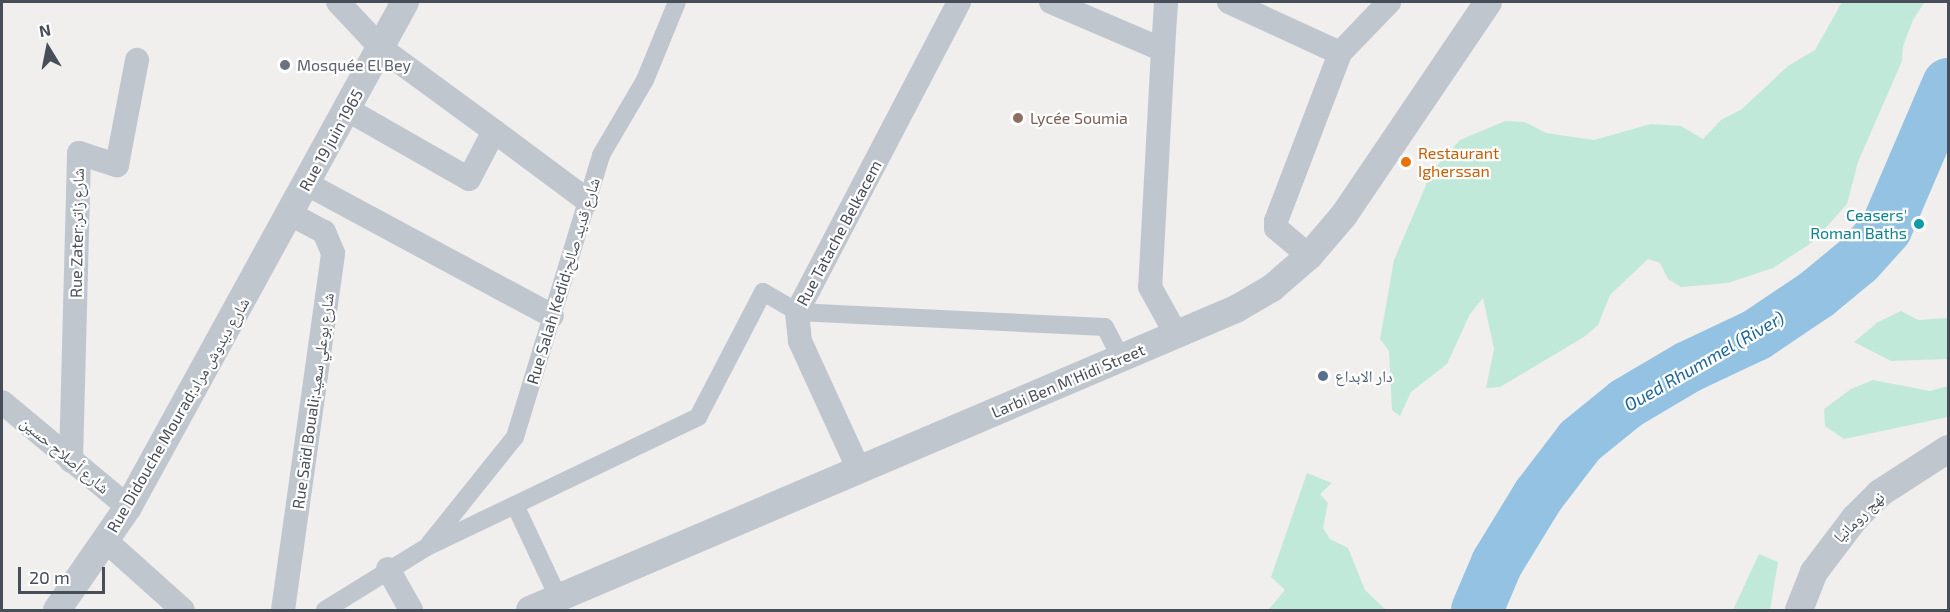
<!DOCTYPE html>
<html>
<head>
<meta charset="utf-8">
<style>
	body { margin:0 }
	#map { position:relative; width:1950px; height:612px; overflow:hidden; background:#f0efee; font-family:"Exo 2","Noto Naskh Arabic",sans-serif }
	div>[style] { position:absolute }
	.green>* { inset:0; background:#c1e9d9 }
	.river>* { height:52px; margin:-26px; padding:0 26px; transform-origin:26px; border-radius:26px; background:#93c2e2 }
	.pedestrian>* { height:18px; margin:-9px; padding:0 9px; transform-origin:9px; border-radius:9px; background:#c0c6ce }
	.minor>* { height:24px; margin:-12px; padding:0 12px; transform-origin:12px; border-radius:12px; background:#c0c6ce }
	.tertiary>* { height:28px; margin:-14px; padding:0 14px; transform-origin:14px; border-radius:14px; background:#c0c6ce }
	.dots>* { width:16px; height:16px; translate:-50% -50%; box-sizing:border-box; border:3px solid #fff; border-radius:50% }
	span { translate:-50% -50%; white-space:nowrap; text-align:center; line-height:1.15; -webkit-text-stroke:4.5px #fff; paint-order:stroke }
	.worship-label { font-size:16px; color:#5b616d }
	.left { translate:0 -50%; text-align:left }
	.education-label { font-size:16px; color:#785e54 }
	.street-label { font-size:16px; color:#484e59 }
	.food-label { font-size:16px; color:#c56008 }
	.culture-label { font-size:16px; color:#0d838f }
	.right { translate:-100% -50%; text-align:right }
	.service-label { font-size:16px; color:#4e5e75 }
	.water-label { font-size:18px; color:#1c6698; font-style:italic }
	.frame { position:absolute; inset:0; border:3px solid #484e59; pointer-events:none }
	.north { position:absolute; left:18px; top:18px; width:60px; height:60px; -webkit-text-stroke:4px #fff; paint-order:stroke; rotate:350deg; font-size:16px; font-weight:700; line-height:24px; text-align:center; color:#484e59 }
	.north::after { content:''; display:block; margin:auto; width:21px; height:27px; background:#484e59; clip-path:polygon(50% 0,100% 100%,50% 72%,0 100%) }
	.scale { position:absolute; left:18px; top:567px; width:87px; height:27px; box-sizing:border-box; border:3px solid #484e59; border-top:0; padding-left:8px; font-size:18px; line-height:21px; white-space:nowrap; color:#484e59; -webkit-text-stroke:4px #fff; paint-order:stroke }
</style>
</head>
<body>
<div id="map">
	<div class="green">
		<i style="clip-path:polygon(1842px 2px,1924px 3px,1913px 20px,1903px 46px,1902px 61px,1858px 162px,1847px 204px,1814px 241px,1773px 268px,1728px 283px,1681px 287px,1668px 279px,1660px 263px,1648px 259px,1610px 295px,1598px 325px,1584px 337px,1500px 387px,1486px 388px,1494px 349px,1483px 298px,1470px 314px,1447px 364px,1411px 392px,1400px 416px,1392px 410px,1389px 351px,1380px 339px,1394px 260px,1432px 171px,1460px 140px,1505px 121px,1525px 122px,1546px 133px,1594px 140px,1651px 124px,1681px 126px,1703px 139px,1721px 120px,1742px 109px,1788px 66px,1815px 50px)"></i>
		<i style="clip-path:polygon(1901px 311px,1918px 320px,1948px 318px,1948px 359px,1891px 361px,1854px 342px,1878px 322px)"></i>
		<i style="clip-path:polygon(1873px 380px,1930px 391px,1948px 386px,1948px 417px,1844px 439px,1825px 426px,1824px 409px,1851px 389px)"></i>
		<i style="clip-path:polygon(1307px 473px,1332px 483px,1320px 494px,1328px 503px,1323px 528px,1330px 539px,1348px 548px,1365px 590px,1386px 610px,1268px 610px,1285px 590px,1271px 577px)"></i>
		<i style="clip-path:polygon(1759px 554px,1778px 562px,1770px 610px,1733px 610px)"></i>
	</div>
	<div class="river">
		<i style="left:1477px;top:610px;width:51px;rotate:-66.9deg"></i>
		<i style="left:1497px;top:563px;width:79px;rotate:-58.5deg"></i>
		<i style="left:1538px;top:496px;width:69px;rotate:-52.6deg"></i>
		<i style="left:1580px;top:441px;width:60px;rotate:-39deg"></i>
		<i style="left:1627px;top:403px;width:71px;rotate:-30.5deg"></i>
		<i style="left:1688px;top:367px;width:75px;rotate:-25.2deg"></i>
		<i style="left:1756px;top:335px;width:73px;rotate:-33.9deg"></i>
		<i style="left:1817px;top:294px;width:53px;rotate:-39.7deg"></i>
		<i style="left:1858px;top:260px;width:42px;rotate:-47.9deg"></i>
		<i style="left:1886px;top:229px;width:158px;rotate:-66.8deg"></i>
	</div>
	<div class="pedestrian">
		<i style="left:515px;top:505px;width:102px;rotate:64.9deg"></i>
		<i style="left:430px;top:543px;width:136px;rotate:-51.3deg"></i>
		<i style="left:515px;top:437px;width:295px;rotate:-73deg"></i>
		<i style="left:601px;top:155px;width:87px;rotate:-59.6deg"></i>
		<i style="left:645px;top:80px;width:84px;rotate:-67.7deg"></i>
		<i style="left:325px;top:610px;width:120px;rotate:-31.7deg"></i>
		<i style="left:427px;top:547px;width:301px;rotate:-25.6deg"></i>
		<i style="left:698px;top:417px;width:141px;rotate:-62.5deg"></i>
		<i style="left:763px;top:292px;width:39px;rotate:30deg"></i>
		<i style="left:797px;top:312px;width:308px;rotate:2.8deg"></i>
		<i style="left:1105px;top:327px;width:35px;rotate:63deg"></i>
	</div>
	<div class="minor">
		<i style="left:338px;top:2px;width:64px;rotate:46.9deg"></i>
		<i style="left:382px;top:49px;width:139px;rotate:36.2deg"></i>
		<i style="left:1051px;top:2px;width:122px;rotate:23.2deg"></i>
		<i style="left:1163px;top:50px;width:237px;rotate:93.1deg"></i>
		<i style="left:1150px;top:287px;width:54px;rotate:61deg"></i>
		<i style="left:1229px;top:2px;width:122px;rotate:24.7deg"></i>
		<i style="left:1163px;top:50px;width:48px;rotate:-86.4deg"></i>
		<i style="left:348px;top:110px;width:139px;rotate:29.7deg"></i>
		<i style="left:469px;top:179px;width:54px;rotate:-62.5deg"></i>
		<i style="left:494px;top:131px;width:117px;rotate:36.7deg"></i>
		<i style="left:307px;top:184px;width:278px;rotate:28.3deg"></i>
		<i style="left:1309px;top:256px;width:43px;rotate:-139.7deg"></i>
		<i style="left:1276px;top:228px;width:7px;rotate:-90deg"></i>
		<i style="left:1276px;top:221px;width:180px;rotate:-69.1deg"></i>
		<i style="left:1340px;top:53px;width:71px;rotate:-46.1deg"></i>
		<i style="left:2px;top:402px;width:164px;rotate:39.8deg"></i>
		<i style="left:71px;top:461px;width:308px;rotate:-88.5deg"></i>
		<i style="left:79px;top:153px;width:40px;rotate:18deg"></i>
		<i style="left:117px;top:165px;width:107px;rotate:-79.2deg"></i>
		<i style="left:859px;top:470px;width:142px;rotate:-114.6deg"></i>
		<i style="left:800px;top:341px;width:29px;rotate:-96deg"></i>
		<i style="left:797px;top:312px;width:350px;rotate:-62.4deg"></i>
		<i style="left:106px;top:541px;width:103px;rotate:41.9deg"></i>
		<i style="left:388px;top:569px;width:47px;rotate:60.7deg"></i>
		<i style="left:283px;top:610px;width:360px;rotate:-82deg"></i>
		<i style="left:333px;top:253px;width:23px;rotate:-113deg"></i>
		<i style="left:324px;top:232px;width:38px;rotate:-152deg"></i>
	</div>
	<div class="tertiary">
		<i style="left:57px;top:610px;width:125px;rotate:-55.4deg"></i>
		<i style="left:128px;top:507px;width:576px;rotate:-61.25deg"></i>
		<i style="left:530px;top:610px;width:767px;rotate:-23.09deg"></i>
		<i style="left:1236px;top:309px;width:42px;rotate:-30.3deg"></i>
		<i style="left:1272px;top:288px;width:49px;rotate:-40.9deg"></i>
		<i style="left:1309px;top:256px;width:54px;rotate:-49.5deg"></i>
		<i style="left:1344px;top:215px;width:257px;rotate:-55.9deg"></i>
		<i style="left:1799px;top:610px;width:41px;rotate:-68.5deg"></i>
		<i style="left:1814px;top:572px;width:68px;rotate:-52.8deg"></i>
		<i style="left:1855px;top:518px;width:35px;rotate:-45deg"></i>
		<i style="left:1880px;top:493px;width:81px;rotate:-32.9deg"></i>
	</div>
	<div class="dots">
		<i style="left:285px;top:65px;background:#6b7280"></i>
		<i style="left:1018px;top:118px;background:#8d6e63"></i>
		<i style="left:1406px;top:162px;background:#e8710a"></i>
		<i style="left:1919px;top:224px;background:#0f9aa8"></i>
		<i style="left:1323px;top:376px;background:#5c6f8a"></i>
	</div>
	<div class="worship-label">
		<span class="left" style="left:297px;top:65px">Mosquée El Bey</span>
	</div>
	<div class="education-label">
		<span class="left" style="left:1030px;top:118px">Lycée Soumia</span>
	</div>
	<div class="street-label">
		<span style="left:331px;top:140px;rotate:-61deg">Rue 19 juin 1965</span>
		<span style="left:77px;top:233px;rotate:-89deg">Rue Zater;شارع زاتر</span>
		<span style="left:839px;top:233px;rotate:-62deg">Rue Tatache Belkacem</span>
		<span style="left:563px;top:281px;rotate:-73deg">Rue Salah Kedid;شارع قديد صالح</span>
		<span style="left:1068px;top:381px;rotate:-23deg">Larbi Ben M'Hidi Street</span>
		<span style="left:313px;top:401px;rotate:-82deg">Rue Saïd Bouali;شارع بوعلي سعيد</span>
		<span style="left:178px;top:415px;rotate:-60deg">Rue Didouche Mourad;شارع ديدوش مراد</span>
		<span style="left:65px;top:455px;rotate:40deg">شارع أصلاح حسين</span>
		<span style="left:1859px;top:517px;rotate:-45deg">نهج رومانيا</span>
	</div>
	<div class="food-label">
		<span class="left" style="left:1418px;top:162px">Restaurant<br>Igherssan</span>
	</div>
	<div class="culture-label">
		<span class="right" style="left:1907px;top:224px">Ceasers'<br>Roman Baths</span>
	</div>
	<div class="service-label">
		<span class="left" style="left:1335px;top:376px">دار الابداع</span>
	</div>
	<div class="water-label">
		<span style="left:1704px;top:361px;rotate:-30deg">Oued Rhummel (River)</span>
	</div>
	<div class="frame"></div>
	<div class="north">N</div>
	<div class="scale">20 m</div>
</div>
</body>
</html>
